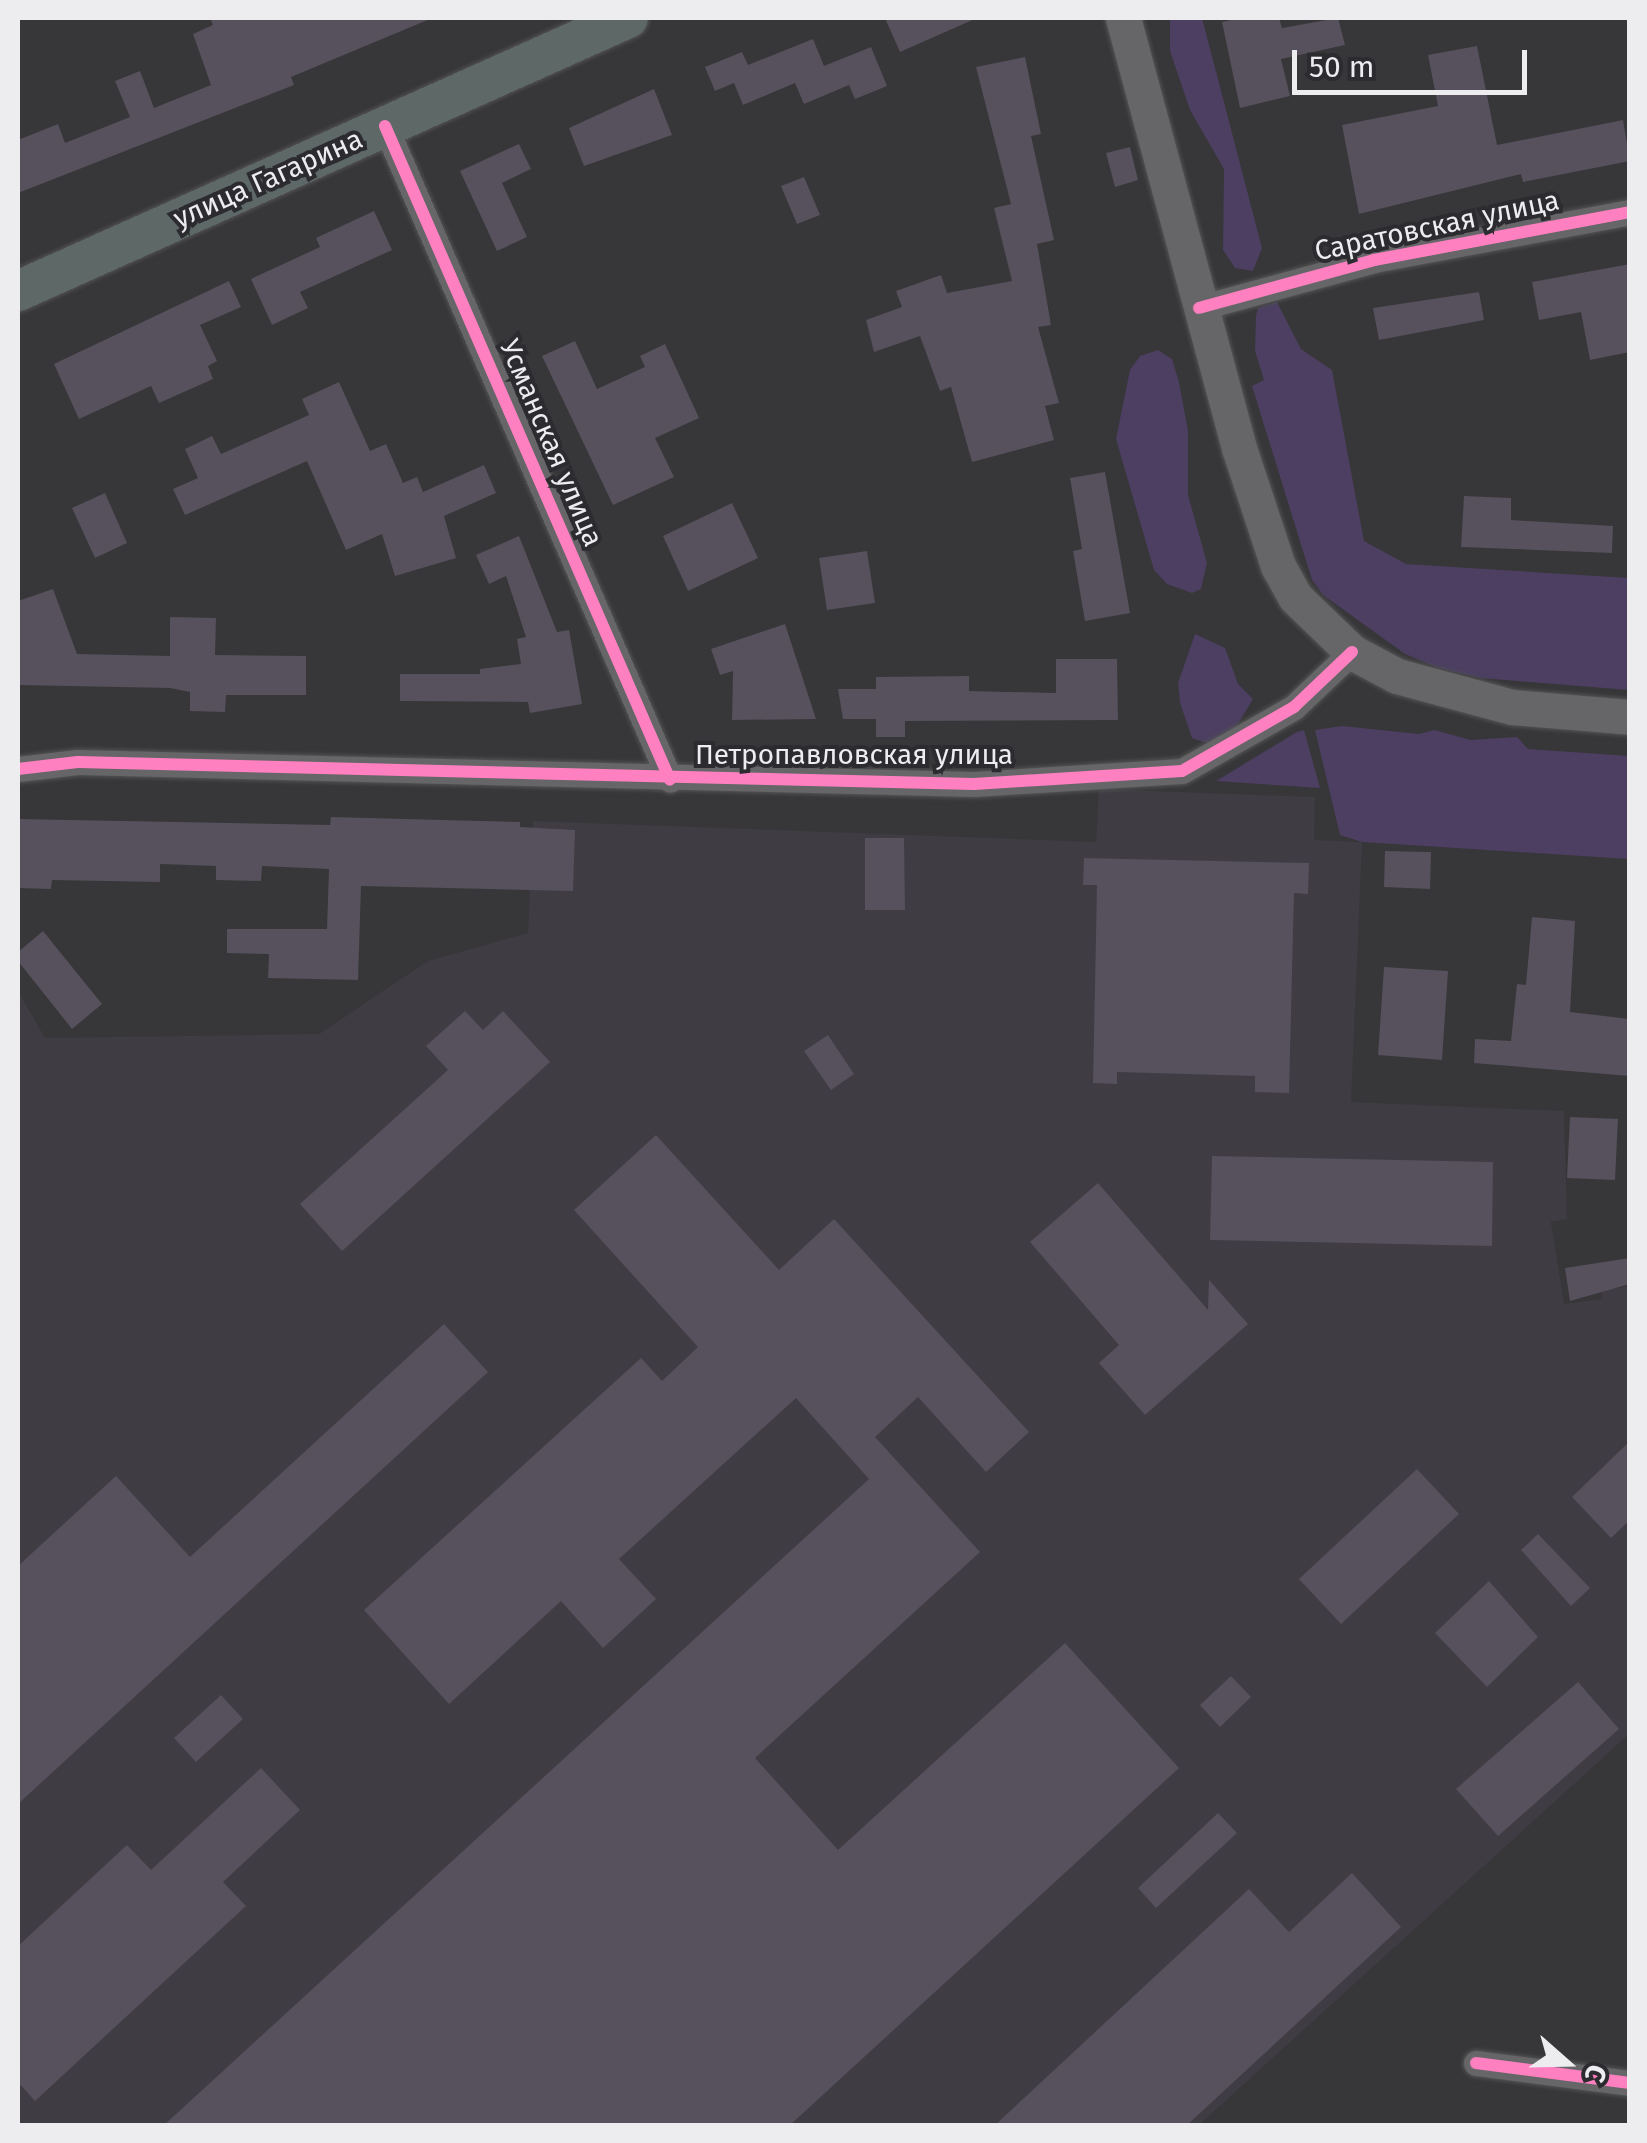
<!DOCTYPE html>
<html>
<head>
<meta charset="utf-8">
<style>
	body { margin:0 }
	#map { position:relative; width:1647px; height:2143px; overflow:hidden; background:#373638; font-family:"Fira Sans",sans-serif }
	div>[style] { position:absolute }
	.built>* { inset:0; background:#3f3c44 }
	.green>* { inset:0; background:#4c3f61 }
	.building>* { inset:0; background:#56515d }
	.roads { filter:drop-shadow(0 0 2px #545455) drop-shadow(0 0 2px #545455) }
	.street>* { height:25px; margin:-12.5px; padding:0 12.5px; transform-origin:12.5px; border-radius:12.5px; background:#666567 }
	.secondary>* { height:35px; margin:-17.5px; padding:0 17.5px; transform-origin:17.5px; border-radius:17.5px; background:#666567 }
	.primary>* { height:40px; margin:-20px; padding:0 20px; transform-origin:20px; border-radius:20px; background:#5d6867 }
	.cycleway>* { height:12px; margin:-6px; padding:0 6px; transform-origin:6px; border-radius:6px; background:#ff80c0 }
	span { translate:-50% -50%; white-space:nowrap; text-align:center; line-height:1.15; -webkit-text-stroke:8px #2c2b2f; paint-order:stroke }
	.street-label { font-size:28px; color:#ededef }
	.frame { position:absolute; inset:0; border:20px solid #ededef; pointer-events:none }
	.north { position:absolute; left:1517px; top:2013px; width:100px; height:100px; -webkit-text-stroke:8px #2c2b2f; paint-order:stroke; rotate:110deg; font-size:28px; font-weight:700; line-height:40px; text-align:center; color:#ededef }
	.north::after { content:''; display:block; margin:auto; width:35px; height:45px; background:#ededef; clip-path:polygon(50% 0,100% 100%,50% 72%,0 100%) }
	.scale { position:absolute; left:1292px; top:50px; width:235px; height:45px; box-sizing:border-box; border:5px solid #ededef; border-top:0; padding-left:12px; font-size:30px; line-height:35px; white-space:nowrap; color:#ededef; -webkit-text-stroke:8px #2c2b2f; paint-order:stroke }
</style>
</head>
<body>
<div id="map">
	<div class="built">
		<i style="clip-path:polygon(1099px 789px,1315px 797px,1314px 840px,1362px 842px,1351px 1102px,1564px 1111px,1567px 1219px,1551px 1222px,1564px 1304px,1602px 1299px,1601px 1291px,1629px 1286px,1629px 1734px,1199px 2125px,18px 2125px,18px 991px,45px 1038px,319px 1034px,428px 961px,528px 933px,533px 821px,1096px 842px)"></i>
	</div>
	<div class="green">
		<i style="clip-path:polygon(1170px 18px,1202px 18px,1262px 248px,1253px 271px,1235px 268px,1223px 250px,1224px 169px,1190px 110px,1170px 51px)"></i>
		<i style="clip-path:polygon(1277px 302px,1301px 349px,1332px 370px,1364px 541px,1406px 564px,1629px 578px,1629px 690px,1481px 678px,1438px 668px,1405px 654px,1323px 595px,1312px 580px,1252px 386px,1264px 380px,1255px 351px,1256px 316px,1258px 308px)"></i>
		<i style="clip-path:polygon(1158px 350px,1172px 359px,1179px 382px,1188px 431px,1188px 495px,1207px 563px,1201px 589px,1192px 593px,1167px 584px,1154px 570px,1116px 439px,1130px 370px,1140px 356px)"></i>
		<i style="clip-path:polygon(1195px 634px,1225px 648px,1238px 684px,1253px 699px,1232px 734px,1209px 744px,1192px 738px,1180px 703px,1178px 683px)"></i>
		<i style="clip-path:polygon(1342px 726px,1419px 734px,1434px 730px,1471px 740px,1517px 737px,1528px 749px,1629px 756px,1629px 859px,1362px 842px,1340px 835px,1315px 730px)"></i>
		<i style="clip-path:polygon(1304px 730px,1320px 788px,1216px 781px,1297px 732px)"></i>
	</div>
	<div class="building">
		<i style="clip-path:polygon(210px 18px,430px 19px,291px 77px,294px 85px,18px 193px,18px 140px,58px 124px,65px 143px,130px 117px,115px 81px,140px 71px,154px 108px,211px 85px,193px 34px,213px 25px)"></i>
		<i style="clip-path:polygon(885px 18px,977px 18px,900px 52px)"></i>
		<i style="clip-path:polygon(1241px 18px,1279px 18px,1282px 28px,1338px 18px,1345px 45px,1281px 59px,1290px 96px,1240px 108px,1222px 22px)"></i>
		<i style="clip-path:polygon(813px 39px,824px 66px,871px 47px,887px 86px,855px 99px,849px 85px,804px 104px,795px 83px,743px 105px,734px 83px,715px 91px,705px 67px,742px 52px,748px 65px)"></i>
		<i style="clip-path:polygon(1477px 46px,1497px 145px,1623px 120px,1630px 161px,1523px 182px,1521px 174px,1359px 214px,1342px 125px,1438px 106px,1428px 55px)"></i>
		<i style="clip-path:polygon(1025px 57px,1041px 134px,1031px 136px,1054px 240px,1037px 244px,1051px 325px,1038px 327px,1059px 403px,1045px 406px,1054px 440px,972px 462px,951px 387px,940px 391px,920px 336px,874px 352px,866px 320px,902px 307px,896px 291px,941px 275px,947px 293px,1012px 281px,994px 208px,1011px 204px,976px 67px)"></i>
		<i style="clip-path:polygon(654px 89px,672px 135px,584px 166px,569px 128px)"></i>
		<i style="clip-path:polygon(519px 144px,531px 169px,502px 183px,527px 237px,497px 251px,460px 171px)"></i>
		<i style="clip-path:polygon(1130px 147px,1138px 180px,1115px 187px,1106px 153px)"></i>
		<i style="clip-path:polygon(804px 177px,820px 215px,797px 224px,781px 186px)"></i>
		<i style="clip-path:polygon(374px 211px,392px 250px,300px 292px,308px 308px,272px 325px,251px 279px,320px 247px,316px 238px)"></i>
		<i style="clip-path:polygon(1630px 264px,1630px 352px,1590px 360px,1581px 312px,1539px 320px,1532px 282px)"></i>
		<i style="clip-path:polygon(229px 281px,241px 307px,200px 325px,217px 361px,208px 366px,213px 379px,159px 403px,151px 386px,79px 419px,54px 364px)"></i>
		<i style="clip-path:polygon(1479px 292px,1484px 320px,1379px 340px,1373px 308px)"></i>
		<i style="clip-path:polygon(575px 341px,597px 389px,645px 367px,640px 356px,665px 344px,699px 418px,655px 438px,674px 477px,613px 505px,542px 356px)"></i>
		<i style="clip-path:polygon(339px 382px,370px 451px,386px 444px,403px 483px,417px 477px,423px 492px,484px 465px,496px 493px,444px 516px,456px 558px,395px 576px,382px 534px,346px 550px,307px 461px,185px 515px,173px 489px,198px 478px,185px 449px,212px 436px,221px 454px,309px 415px,302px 399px)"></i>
		<i style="clip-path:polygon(1105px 472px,1130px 613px,1085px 621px,1073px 551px,1082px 549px,1070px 478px)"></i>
		<i style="clip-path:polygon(105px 493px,127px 543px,95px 558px,72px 508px)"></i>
		<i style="clip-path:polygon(1464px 496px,1511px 498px,1511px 520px,1613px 526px,1612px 553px,1461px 547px)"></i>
		<i style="clip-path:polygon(732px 503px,758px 558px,688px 591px,663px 536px)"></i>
		<i style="clip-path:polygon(519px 536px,557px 632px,569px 630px,582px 704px,530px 713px,528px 702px,400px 701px,400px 674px,480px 674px,480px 669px,521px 664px,517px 639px,526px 637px,506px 576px,489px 584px,476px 555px)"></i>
		<i style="clip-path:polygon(867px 551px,875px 603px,827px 610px,819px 558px)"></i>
		<i style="clip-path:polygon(53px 589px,77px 654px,170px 656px,170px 617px,216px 618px,215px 655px,306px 656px,306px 695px,226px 695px,225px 712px,190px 711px,190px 692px,170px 688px,18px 685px,18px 601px)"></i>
		<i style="clip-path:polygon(785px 624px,816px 719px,732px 720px,733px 671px,720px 675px,711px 649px)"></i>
		<i style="clip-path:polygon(1056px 659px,1117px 659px,1118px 720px,905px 721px,905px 737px,876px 737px,876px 719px,843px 719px,838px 689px,876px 689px,876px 677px,969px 676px,969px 691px,1056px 693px)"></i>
		<i style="clip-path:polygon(331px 817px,520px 822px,520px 827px,575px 830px,573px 891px,361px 886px,358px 980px,268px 978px,269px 954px,227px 953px,227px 929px,327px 929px,329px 869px,262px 866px,261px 881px,216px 880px,216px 866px,160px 864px,160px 882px,52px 880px,51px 889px,18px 888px,18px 819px,330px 825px)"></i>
		<i style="clip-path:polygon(865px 838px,904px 838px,905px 910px,865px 910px)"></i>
		<i style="clip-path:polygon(1385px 851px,1431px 852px,1430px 889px,1384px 887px)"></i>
		<i style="clip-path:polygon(1084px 858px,1309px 863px,1308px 894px,1294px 893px,1289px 1093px,1255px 1092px,1255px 1076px,1117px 1072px,1117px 1084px,1093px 1083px,1097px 885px,1083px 885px)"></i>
		<i style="clip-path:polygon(1532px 917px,1575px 921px,1570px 1012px,1630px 1019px,1630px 1076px,1474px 1063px,1475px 1039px,1511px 1041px,1517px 984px,1526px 985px)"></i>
		<i style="clip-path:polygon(43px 931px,102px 1004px,72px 1029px,18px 961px,18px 952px)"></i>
		<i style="clip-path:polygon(1384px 967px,1448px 971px,1442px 1060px,1378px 1055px)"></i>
		<i style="clip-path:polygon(465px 1011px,483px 1030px,503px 1011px,550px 1062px,342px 1251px,300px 1204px,448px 1070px,426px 1046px)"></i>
		<i style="clip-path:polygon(828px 1035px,854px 1074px,831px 1090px,804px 1051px)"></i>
		<i style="clip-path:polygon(1570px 1117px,1618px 1119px,1615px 1180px,1567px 1178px)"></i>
		<i style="clip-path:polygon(656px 1135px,779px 1270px,834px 1219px,1029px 1432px,986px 1472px,918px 1397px,875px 1437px,980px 1552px,755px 1758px,838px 1850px,1065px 1643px,1179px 1768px,789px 2126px,163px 2126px,869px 1479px,796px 1398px,619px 1559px,656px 1599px,603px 1648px,561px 1601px,449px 1704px,364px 1610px,641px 1358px,662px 1381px,698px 1347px,574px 1210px)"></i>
		<i style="clip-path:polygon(1212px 1156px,1493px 1162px,1492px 1246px,1210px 1240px)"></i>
		<i style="clip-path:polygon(1098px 1183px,1208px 1310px,1209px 1280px,1248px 1324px,1145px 1415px,1099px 1363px,1119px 1345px,1030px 1242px)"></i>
		<i style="clip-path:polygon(1630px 1258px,1630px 1284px,1570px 1301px,1565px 1268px)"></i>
		<i style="clip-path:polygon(444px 1324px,488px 1372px,18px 1804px,18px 1566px,116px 1476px,190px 1557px)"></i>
		<i style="clip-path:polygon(1630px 1441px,1630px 1520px,1611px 1538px,1572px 1497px)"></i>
		<i style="clip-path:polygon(1417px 1469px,1459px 1514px,1341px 1624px,1299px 1579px)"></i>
		<i style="clip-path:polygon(1538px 1534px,1590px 1588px,1571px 1606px,1521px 1550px)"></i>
		<i style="clip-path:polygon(1489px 1581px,1538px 1637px,1487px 1687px,1435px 1633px)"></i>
		<i style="clip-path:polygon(1231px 1676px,1251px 1697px,1220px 1727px,1200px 1705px)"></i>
		<i style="clip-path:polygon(1578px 1682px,1619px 1729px,1498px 1836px,1456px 1789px)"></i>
		<i style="clip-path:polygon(221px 1695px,243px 1719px,196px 1762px,174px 1738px)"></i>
		<i style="clip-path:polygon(261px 1768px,300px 1810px,223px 1882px,246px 1906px,35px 2101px,18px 2082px,18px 1946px,127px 1845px,151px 1870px)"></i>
		<i style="clip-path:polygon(1218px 1813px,1237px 1833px,1156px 1908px,1138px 1888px)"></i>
		<i style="clip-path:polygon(1352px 1873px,1401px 1927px,1186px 2126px,994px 2126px,1249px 1889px,1289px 1932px)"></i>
	</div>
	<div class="roads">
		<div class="street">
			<i style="left:385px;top:126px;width:713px;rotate:66.45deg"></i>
			<i style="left:1199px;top:308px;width:181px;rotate:-15.3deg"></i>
			<i style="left:1374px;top:260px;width:260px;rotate:-10.6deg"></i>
			<i style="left:18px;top:769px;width:60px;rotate:-6.7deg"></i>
			<i style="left:78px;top:762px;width:896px;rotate:1.41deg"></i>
			<i style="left:974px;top:784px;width:208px;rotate:-3.6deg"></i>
			<i style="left:1182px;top:771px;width:129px;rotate:-29.7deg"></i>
			<i style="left:1294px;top:707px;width:80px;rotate:-43.5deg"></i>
			<i style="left:1476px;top:2063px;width:155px;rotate:7.4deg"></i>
		</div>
		<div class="secondary">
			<i style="left:1123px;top:18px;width:445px;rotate:74.9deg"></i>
			<i style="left:1239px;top:448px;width:124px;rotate:71.7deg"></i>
			<i style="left:1278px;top:566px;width:35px;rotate:61deg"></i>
			<i style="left:1295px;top:597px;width:79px;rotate:44deg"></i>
			<i style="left:1352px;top:652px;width:51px;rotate:28.1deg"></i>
			<i style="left:1397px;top:676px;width:119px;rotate:15.1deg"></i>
			<i style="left:1512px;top:707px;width:118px;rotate:4.8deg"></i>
		</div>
		<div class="primary">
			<i style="left:18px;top:291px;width:668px;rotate:-24.11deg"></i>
		</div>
	</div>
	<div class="cycleway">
		<i style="left:385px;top:126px;width:713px;rotate:66.45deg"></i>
		<i style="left:1199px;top:308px;width:181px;rotate:-15.3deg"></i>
		<i style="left:1374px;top:260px;width:260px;rotate:-10.6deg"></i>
		<i style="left:18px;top:769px;width:60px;rotate:-6.7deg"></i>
		<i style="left:78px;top:762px;width:896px;rotate:1.41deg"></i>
		<i style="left:974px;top:784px;width:208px;rotate:-3.6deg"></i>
		<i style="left:1182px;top:771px;width:129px;rotate:-29.7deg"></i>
		<i style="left:1294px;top:707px;width:80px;rotate:-43.5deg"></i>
		<i style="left:1476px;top:2063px;width:155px;rotate:7.4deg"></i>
	</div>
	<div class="street-label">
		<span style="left:268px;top:179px;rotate:-24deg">улица Гагарина</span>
		<span style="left:1437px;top:226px;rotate:-12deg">Саратовская улица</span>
		<span style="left:551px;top:443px;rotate:67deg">Усманская улица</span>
		<span style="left:854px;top:755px">Петропавловская улица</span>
	</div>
	<div class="frame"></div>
	<div class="north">С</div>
	<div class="scale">50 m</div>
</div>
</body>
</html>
